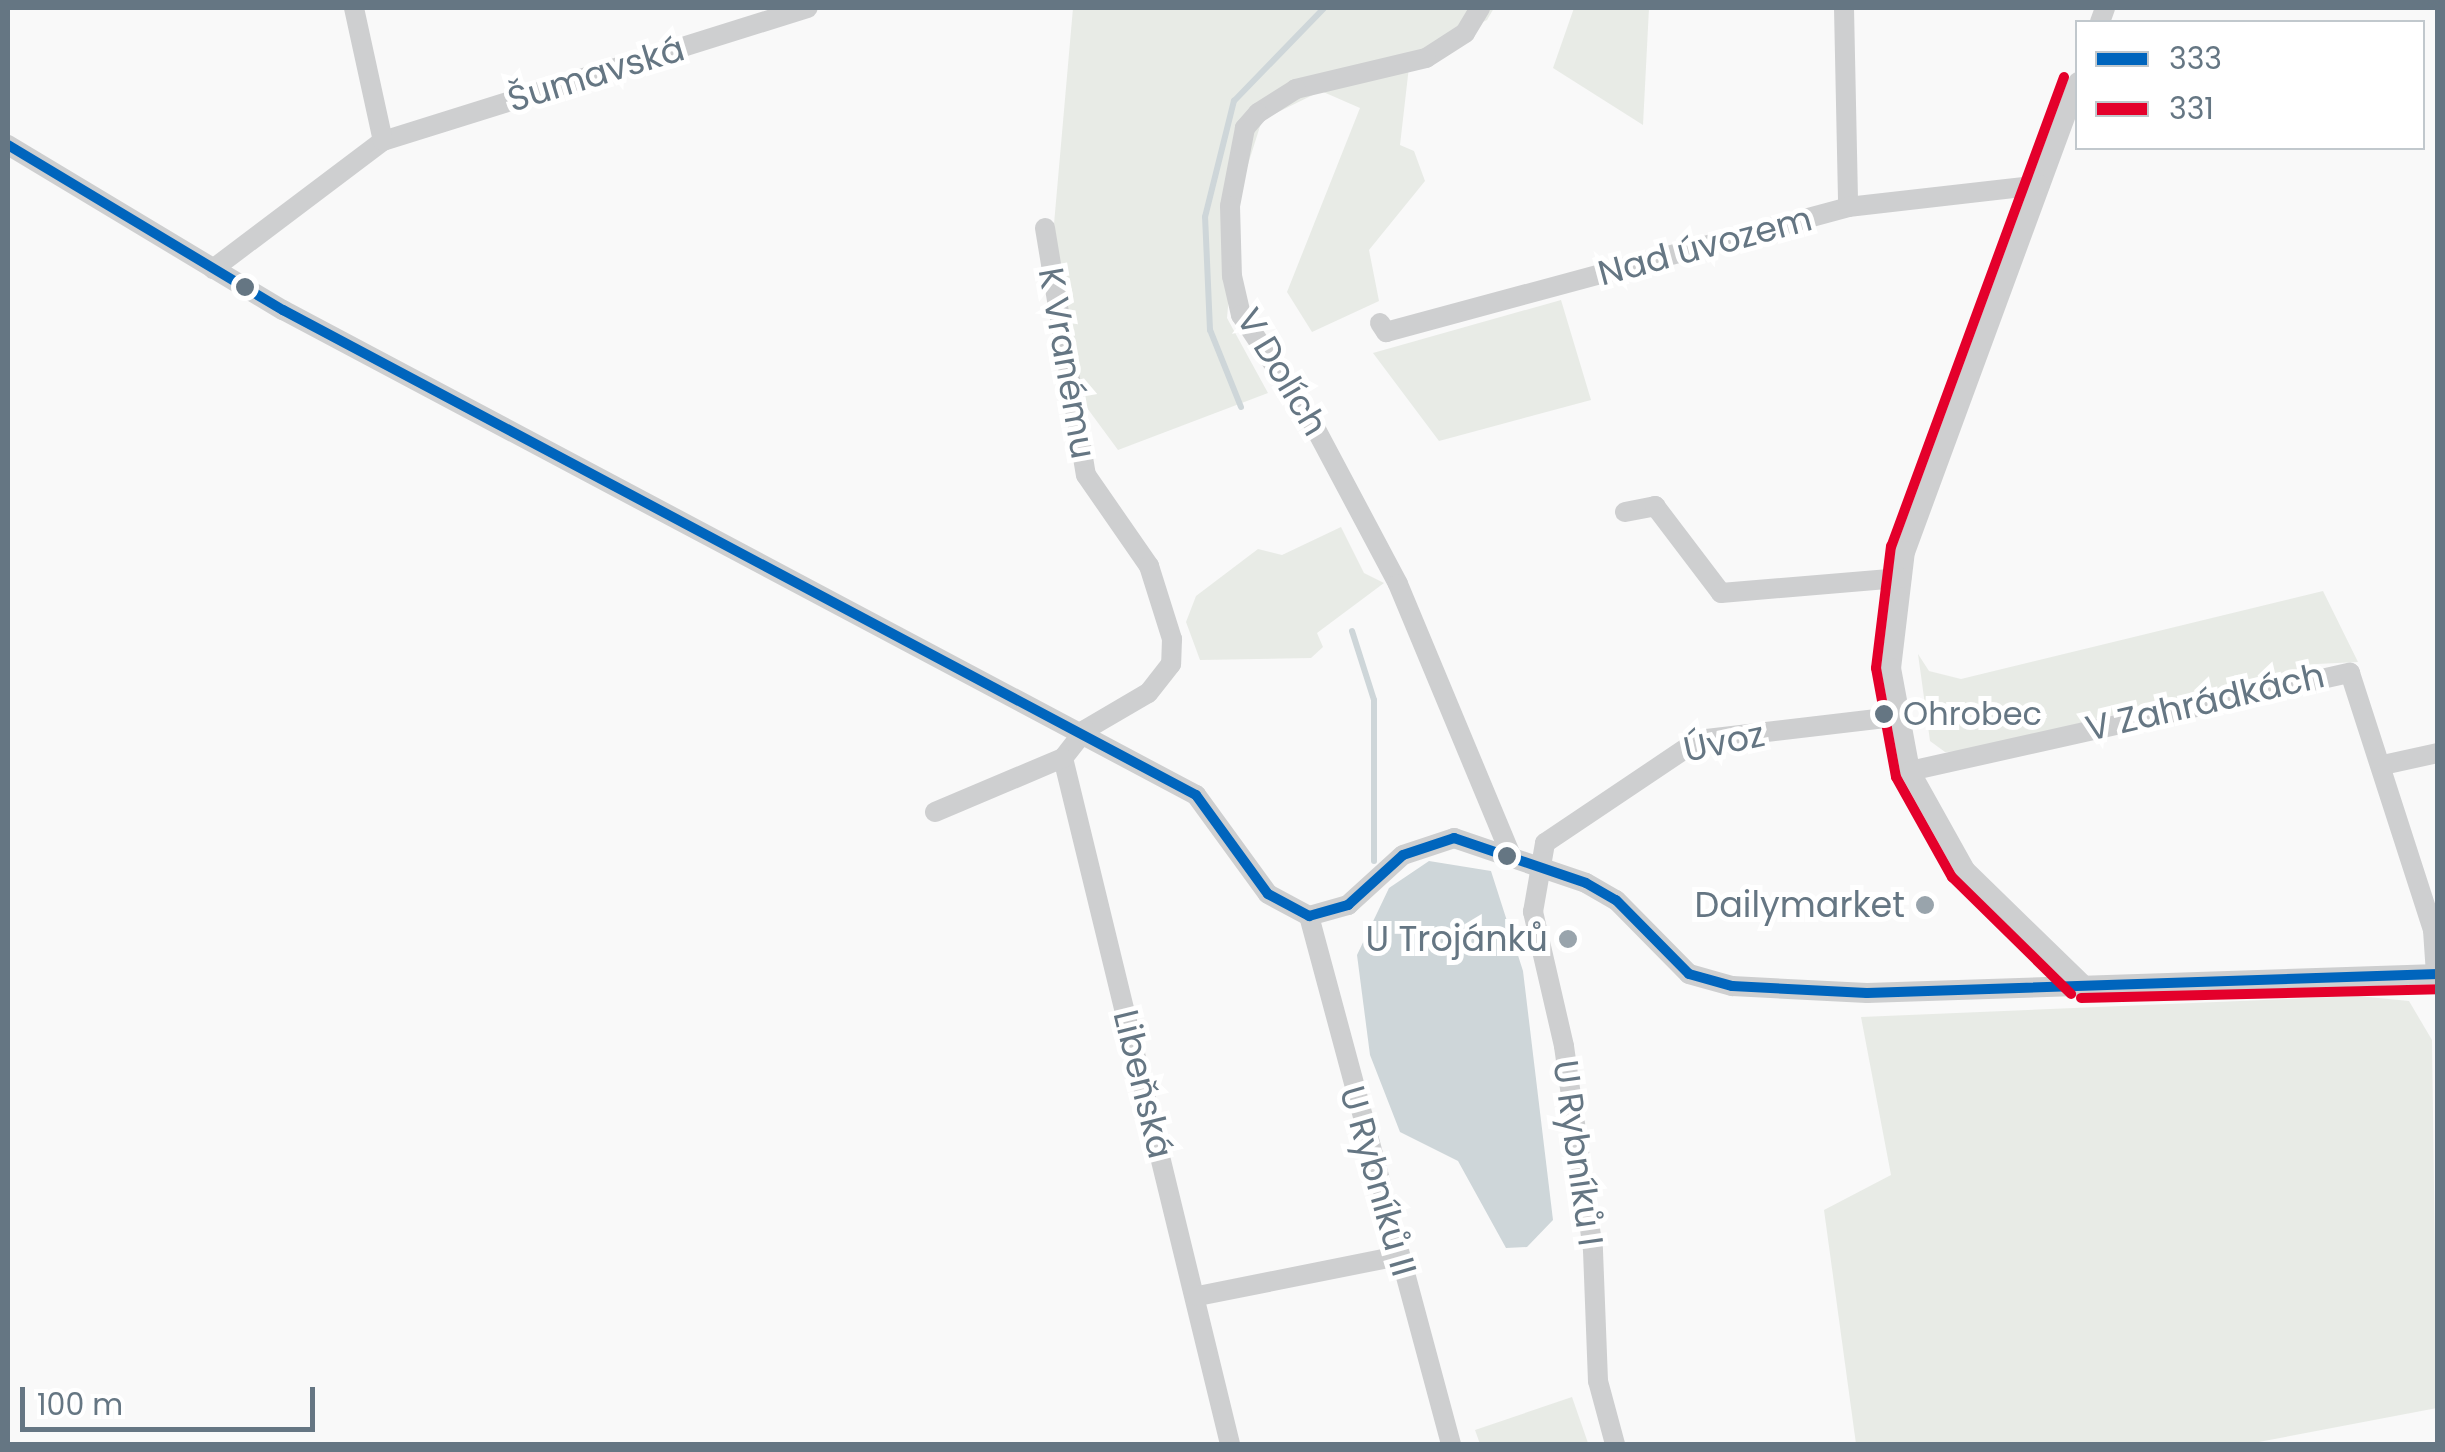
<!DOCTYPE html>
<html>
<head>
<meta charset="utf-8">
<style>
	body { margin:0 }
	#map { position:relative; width:2445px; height:1452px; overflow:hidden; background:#f9f9f9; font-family:Poppins,sans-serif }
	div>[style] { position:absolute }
	.green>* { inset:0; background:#e8ebe6 }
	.water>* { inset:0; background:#ced6d9 }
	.stream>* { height:6px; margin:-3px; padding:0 3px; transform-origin:3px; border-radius:3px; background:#ced6d9 }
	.minor>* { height:20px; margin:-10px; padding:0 10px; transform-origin:10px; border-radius:10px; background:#cecfd0 }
	.bus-1>* { height:10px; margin:-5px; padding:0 5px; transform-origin:5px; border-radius:5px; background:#0065bd }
	.bus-2>* { height:10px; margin:-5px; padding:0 5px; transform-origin:5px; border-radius:5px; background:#e4002b }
	.dots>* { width:28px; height:28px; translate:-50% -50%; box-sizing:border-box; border:5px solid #fff; border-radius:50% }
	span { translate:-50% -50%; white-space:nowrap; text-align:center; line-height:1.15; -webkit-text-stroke:10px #fff; paint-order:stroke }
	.bus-label { font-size:32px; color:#657683 }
	.left { translate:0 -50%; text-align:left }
	.street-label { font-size:35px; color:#657683 }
	.poi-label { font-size:35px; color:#657683 }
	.right { translate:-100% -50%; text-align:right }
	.frame { position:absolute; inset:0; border:10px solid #657683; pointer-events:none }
	.legend { position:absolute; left:2075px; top:20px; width:350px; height:130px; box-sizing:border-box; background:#fff; border:2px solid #c1c8cd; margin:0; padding:12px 18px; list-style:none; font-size:30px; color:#657683 }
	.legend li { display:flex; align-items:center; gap:20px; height:50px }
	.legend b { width:50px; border:2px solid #c1c8cd }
	.scale { position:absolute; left:20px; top:1387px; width:295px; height:45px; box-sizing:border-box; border:5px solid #657683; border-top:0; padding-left:12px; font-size:30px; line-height:35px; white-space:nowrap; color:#657683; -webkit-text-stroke:8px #fff; paint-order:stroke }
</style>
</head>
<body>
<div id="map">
	<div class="green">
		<i style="clip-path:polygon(1073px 8px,1494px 8px,1487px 20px,1410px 58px,1400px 145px,1414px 151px,1425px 181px,1369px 250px,1379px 301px,1312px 332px,1287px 292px,1360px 108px,1321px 91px,1262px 120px,1238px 196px,1227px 318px,1268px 393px,1118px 450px,1079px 397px,1054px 224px)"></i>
		<i style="clip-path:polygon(1574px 8px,1649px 8px,1643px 125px,1553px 68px)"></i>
		<i style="clip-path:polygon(1561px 300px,1591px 400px,1439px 441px,1373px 353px)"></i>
		<i style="clip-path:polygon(1341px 527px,1364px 573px,1384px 583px,1317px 633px,1323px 647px,1311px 658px,1200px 660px,1186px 622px,1196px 596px,1258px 549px,1282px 555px)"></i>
		<i style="clip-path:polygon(2323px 591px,2358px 662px,2317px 664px,1969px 751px,1945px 752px,1930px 741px,1918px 654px,1929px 671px,1961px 679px)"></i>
		<i style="clip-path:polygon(2358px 996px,2409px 1001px,2432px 1040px,2437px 1408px,2248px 1444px,1856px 1444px,1824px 1210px,1891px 1175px,1861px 1017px)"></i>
		<i style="clip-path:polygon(1572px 1397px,1588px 1443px,1480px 1444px,1475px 1430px)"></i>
	</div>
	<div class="water">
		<i style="clip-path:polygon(1429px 861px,1491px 871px,1523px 971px,1553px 1220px,1527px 1247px,1506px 1248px,1458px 1161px,1400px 1132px,1370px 1055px,1357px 955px,1389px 888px)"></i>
	</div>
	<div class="stream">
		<i style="left:1241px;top:407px;width:83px;rotate:-111.9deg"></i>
		<i style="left:1210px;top:330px;width:113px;rotate:-92.5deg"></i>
		<i style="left:1205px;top:217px;width:120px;rotate:-76deg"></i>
		<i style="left:1234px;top:101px;width:129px;rotate:-45.9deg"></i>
		<i style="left:1352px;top:631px;width:72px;rotate:72.3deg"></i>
		<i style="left:1374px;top:700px;width:161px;rotate:90deg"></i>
	</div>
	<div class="minor">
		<i style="left:1480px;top:8px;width:29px;rotate:121deg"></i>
		<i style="left:1465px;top:33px;width:46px;rotate:147.3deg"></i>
		<i style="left:1426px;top:58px;width:134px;rotate:166.6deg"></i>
		<i style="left:1296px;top:89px;width:45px;rotate:147.7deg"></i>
		<i style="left:1258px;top:113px;width:20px;rotate:131deg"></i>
		<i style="left:1245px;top:128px;width:79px;rotate:100.9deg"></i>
		<i style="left:1230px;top:206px;width:70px;rotate:88.4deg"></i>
		<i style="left:1232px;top:276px;width:40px;rotate:77deg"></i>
		<i style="left:1241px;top:315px;width:128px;rotate:56.4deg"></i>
		<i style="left:1312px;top:422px;width:183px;rotate:62deg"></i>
		<i style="left:1398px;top:584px;width:291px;rotate:67.4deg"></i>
		<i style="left:1844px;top:8px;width:199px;rotate:88.8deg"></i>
		<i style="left:2100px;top:22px;width:15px;rotate:-70deg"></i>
		<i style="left:2078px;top:82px;width:500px;rotate:110.2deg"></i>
		<i style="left:1905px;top:551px;width:118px;rotate:96.8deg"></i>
		<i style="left:1891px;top:668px;width:105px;rotate:79.5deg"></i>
		<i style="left:1910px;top:771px;width:113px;rotate:60.9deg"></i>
		<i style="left:1965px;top:870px;width:162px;rotate:44.2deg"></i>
		<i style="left:383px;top:141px;width:445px;rotate:-17.4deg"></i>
		<i style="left:8px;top:145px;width:321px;rotate:31deg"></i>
		<i style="left:283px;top:310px;width:1034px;rotate:27.98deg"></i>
		<i style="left:1196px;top:795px;width:122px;rotate:54deg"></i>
		<i style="left:1268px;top:894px;width:47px;rotate:28.2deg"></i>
		<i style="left:1309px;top:916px;width:41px;rotate:-15.8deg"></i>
		<i style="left:1348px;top:905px;width:74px;rotate:-42.3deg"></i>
		<i style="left:1403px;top:855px;width:54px;rotate:-18.4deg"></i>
		<i style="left:1454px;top:838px;width:139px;rotate:18.8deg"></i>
		<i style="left:1586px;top:883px;width:34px;rotate:30deg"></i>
		<i style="left:1616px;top:900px;width:104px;rotate:45.4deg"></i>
		<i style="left:1689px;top:974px;width:45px;rotate:15.6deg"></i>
		<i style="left:1732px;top:986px;width:135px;rotate:3deg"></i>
		<i style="left:1867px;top:993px;width:571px;rotate:-1.91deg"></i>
		<i style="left:1045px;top:228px;width:250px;rotate:80.6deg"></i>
		<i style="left:1086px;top:475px;width:111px;rotate:55.3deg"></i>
		<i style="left:1149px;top:566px;width:77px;rotate:72.5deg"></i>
		<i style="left:1172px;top:639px;width:25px;rotate:92deg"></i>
		<i style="left:1171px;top:664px;width:37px;rotate:128deg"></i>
		<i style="left:1148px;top:693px;width:73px;rotate:149.6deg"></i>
		<i style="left:1085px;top:730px;width:36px;rotate:128deg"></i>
		<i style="left:1063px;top:758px;width:706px;rotate:76.32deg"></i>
		<i style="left:213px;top:269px;width:213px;rotate:-37deg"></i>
		<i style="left:383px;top:141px;width:136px;rotate:-102.3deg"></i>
		<i style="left:1380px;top:323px;width:11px;rotate:56deg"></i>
		<i style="left:1386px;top:332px;width:479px;rotate:-15.1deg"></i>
		<i style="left:1848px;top:207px;width:193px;rotate:-6.5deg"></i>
		<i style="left:1625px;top:512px;width:31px;rotate:-11deg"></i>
		<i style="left:1655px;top:506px;width:109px;rotate:52.8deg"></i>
		<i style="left:1721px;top:593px;width:181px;rotate:-4.8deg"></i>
		<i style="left:2383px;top:765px;width:56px;rotate:-12.3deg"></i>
		<i style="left:1910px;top:771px;width:451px;rotate:-12.6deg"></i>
		<i style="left:2350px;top:673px;width:270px;rotate:72.1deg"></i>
		<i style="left:2433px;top:930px;width:44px;rotate:86.1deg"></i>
		<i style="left:935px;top:812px;width:139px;rotate:-22.9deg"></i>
		<i style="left:1309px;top:916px;width:547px;rotate:74.95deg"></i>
		<i style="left:1198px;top:1296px;width:205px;rotate:-11.3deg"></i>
		<i style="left:1615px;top:1444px;width:65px;rotate:-105.1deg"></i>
		<i style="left:1598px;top:1381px;width:131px;rotate:-92.2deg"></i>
		<i style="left:1593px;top:1250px;width:206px;rotate:-98.1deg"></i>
		<i style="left:1564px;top:1046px;width:138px;rotate:-103deg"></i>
		<i style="left:1533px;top:912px;width:70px;rotate:-80.1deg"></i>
		<i style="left:1545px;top:843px;width:184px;rotate:-33.9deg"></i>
		<i style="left:1698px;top:740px;width:197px;rotate:-6.7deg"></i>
	</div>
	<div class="bus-1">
		<i style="left:8px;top:145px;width:321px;rotate:31deg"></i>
		<i style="left:283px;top:310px;width:1034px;rotate:27.98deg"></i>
		<i style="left:1196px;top:795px;width:122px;rotate:54deg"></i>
		<i style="left:1268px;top:894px;width:47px;rotate:28.2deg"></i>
		<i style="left:1309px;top:916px;width:41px;rotate:-15.8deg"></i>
		<i style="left:1348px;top:905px;width:74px;rotate:-42.3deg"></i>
		<i style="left:1403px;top:855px;width:54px;rotate:-18.4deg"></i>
		<i style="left:1454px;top:838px;width:139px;rotate:18.8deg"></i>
		<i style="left:1586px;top:883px;width:34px;rotate:30deg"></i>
		<i style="left:1616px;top:900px;width:104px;rotate:45.4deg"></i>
		<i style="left:1689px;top:974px;width:45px;rotate:15.6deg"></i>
		<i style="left:1732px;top:986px;width:135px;rotate:3deg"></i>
		<i style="left:1867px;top:993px;width:571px;rotate:-1.91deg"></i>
	</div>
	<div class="bus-2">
		<i style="left:2064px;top:77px;width:500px;rotate:110.2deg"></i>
		<i style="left:1891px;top:546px;width:123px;rotate:97deg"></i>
		<i style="left:1876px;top:668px;width:111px;rotate:79.6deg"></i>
		<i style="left:1896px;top:777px;width:115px;rotate:60.8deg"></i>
		<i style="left:1952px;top:877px;width:167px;rotate:44.5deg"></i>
		<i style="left:2081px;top:998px;width:357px;rotate:-1.4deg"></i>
	</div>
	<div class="dots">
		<i style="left:245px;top:287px;background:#657683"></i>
		<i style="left:1884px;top:714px;background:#657683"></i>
		<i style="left:1507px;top:856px;background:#657683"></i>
		<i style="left:1925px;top:905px;background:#99a4ac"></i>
		<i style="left:1568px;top:939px;background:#99a4ac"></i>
	</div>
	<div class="bus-label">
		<span class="left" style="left:1903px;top:714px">Ohrobec</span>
	</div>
	<div class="street-label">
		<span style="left:596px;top:74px;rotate:-17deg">Šumavská</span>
		<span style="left:1705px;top:246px;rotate:-15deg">Nad úvozem</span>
		<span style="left:1067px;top:363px;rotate:80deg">K Vranému</span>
		<span style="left:1282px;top:372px;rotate:59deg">V Dolích</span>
		<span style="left:2205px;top:702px;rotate:-13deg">V Zahrádkách</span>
		<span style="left:1724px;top:742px;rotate:-12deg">Úvoz</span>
		<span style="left:1143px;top:1084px;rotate:76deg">Libeňská</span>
		<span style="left:1578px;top:1153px;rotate:82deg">U Rybníků I</span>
		<span style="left:1378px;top:1181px;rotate:74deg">U Rybníků II</span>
	</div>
	<div class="poi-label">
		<span class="right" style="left:1905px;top:905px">Dailymarket</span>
		<span class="right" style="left:1548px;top:939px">U Trojánků</span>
	</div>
	<div class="frame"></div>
	<ul class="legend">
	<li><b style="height:12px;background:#0065bd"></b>333</li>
	<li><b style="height:12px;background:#e4002b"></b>331</li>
	</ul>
	<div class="scale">100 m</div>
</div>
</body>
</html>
